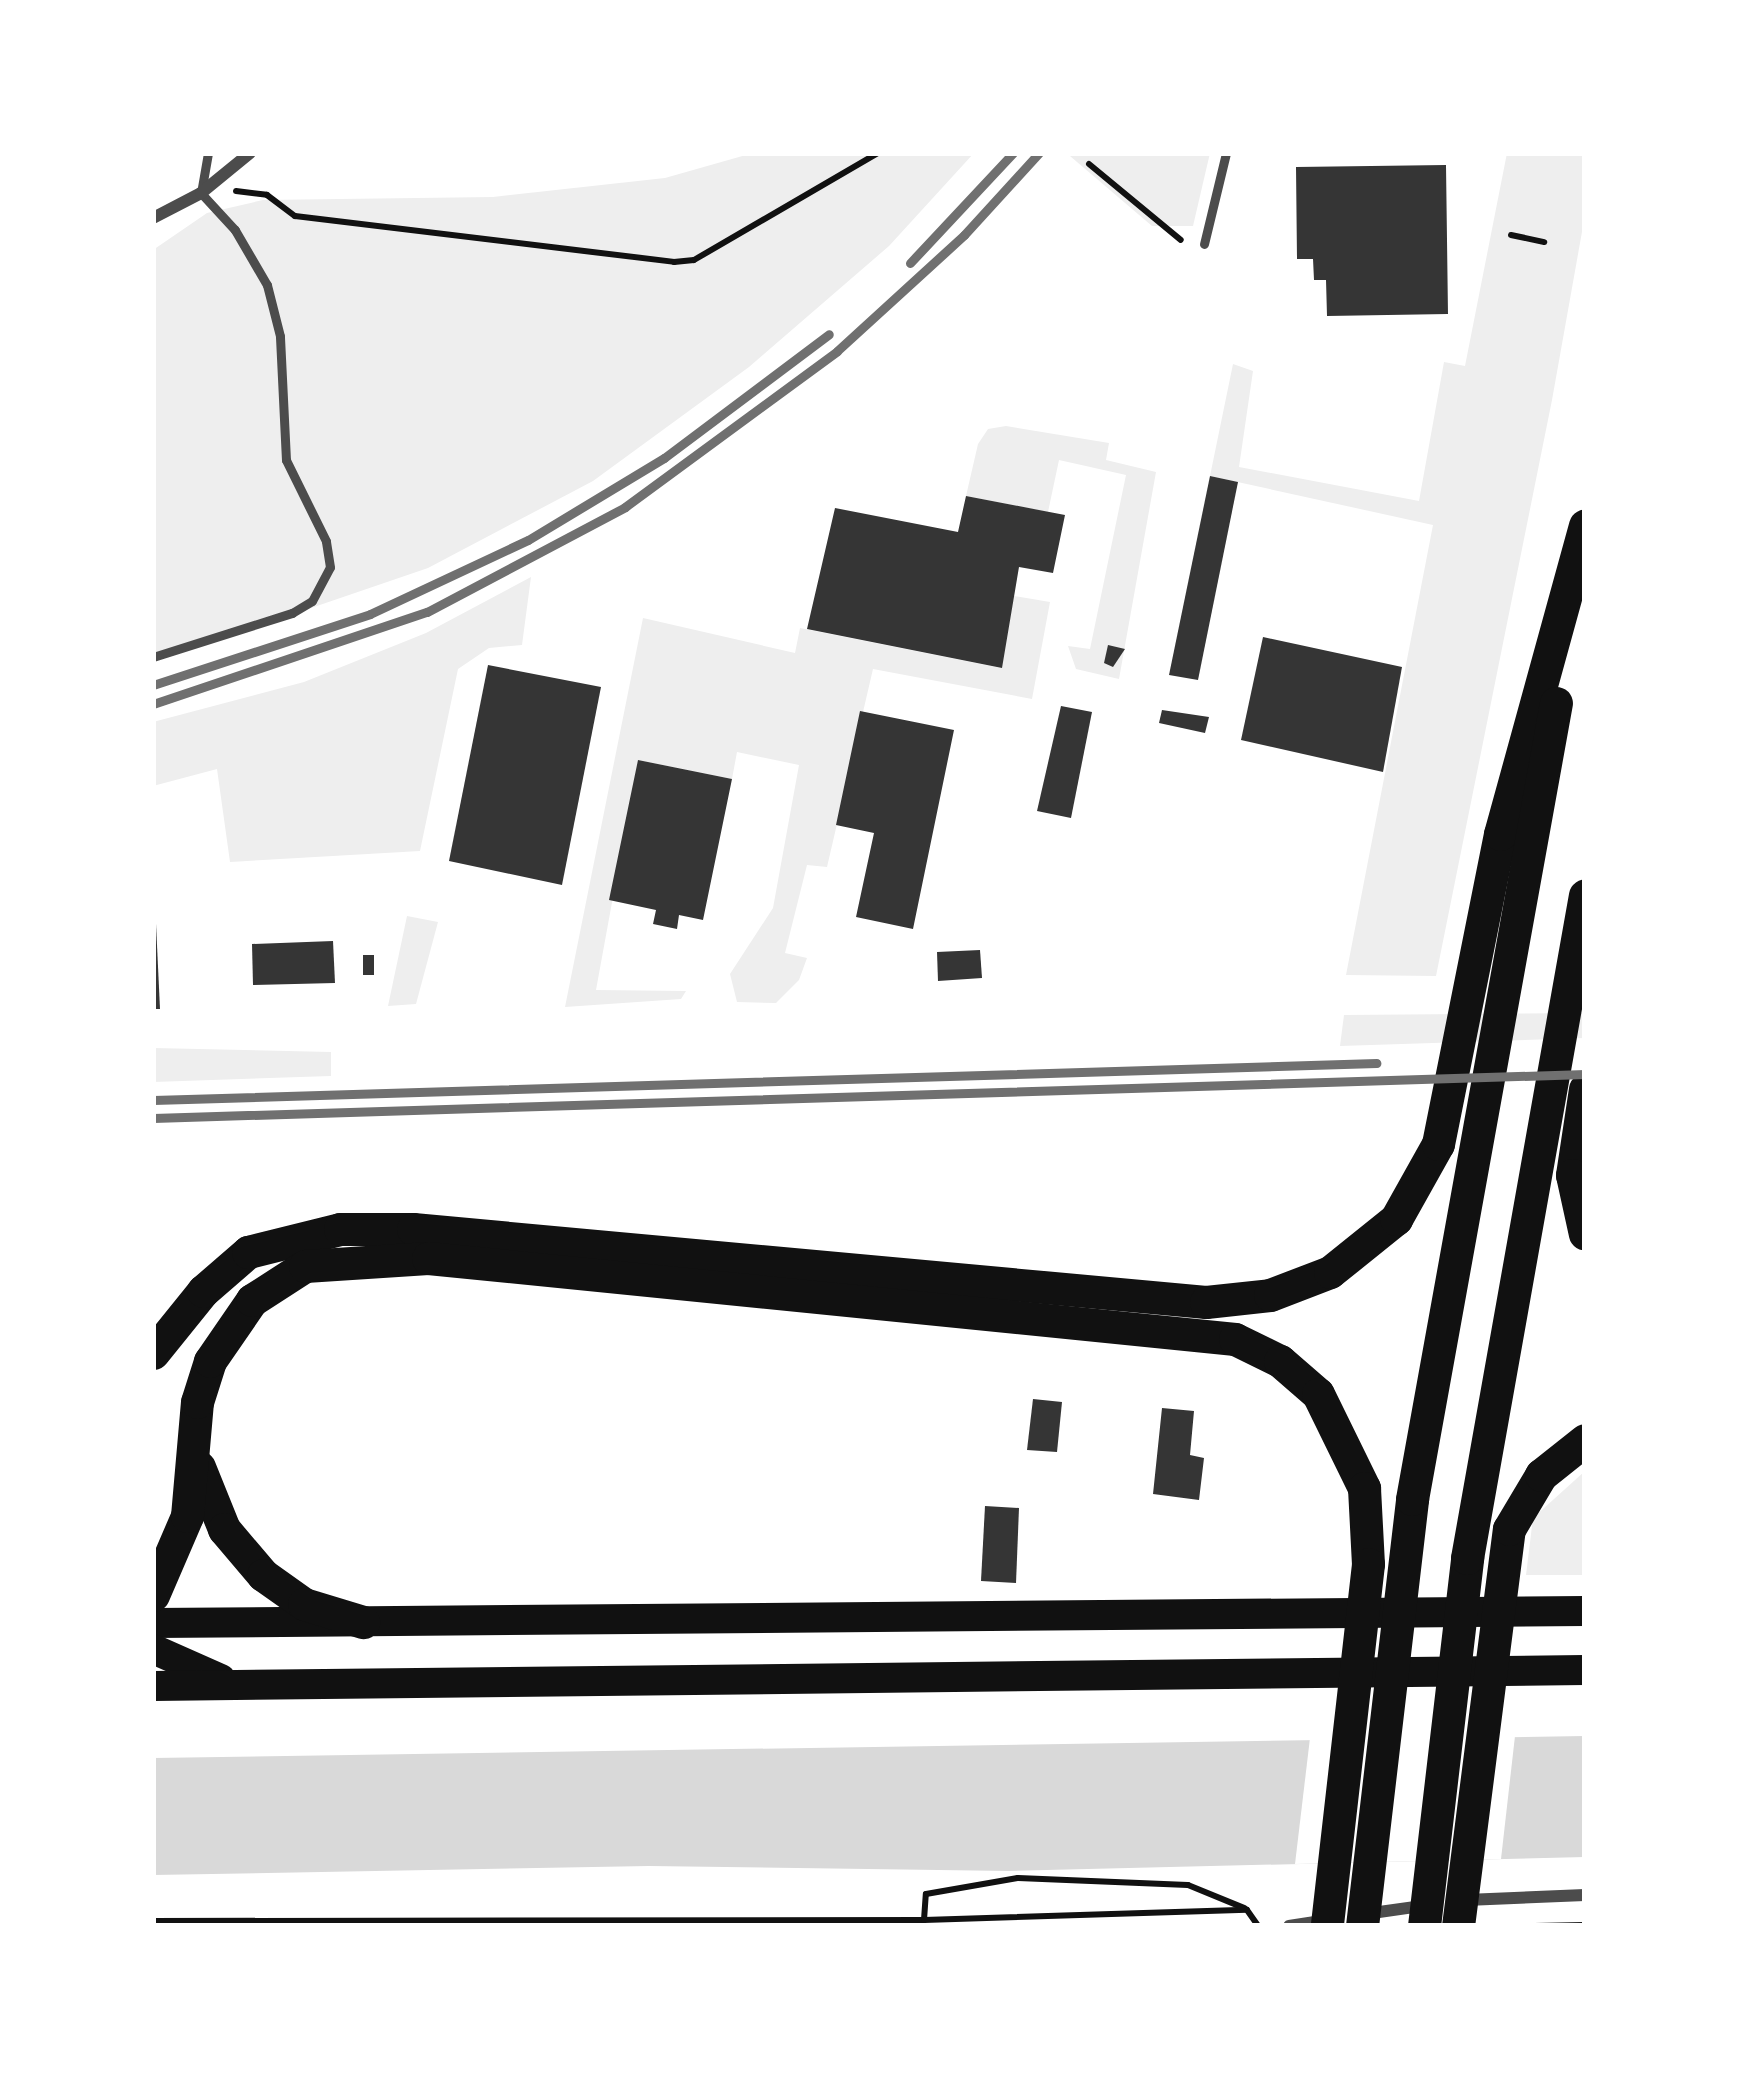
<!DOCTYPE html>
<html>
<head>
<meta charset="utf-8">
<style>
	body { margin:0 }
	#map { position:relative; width:1738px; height:2079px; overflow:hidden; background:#fff; font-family:Arial,sans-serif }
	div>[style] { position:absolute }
	.green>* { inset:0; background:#eee }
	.water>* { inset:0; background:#d9d9d9 }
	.pier>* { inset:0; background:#fff }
	.building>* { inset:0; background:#353535 }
	.path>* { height:6px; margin:-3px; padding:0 3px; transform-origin:3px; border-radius:3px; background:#111 }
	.service>* { height:9px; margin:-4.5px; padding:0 4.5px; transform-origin:4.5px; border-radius:4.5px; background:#4c4c4c }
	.minor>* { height:12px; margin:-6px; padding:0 6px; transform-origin:6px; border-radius:6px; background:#4c4c4c }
	.primary>* { height:30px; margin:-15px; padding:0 15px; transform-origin:15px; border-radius:15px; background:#111 }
	.motorway>* { height:33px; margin:-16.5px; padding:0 16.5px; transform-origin:16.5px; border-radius:16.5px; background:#111 }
	.rail>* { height:9px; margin:-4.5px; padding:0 4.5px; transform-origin:4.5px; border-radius:4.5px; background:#707070 }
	span { translate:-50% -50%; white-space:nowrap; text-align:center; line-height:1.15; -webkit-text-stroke:9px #fff; paint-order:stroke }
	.frame { position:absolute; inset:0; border:156px solid #fff; pointer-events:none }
</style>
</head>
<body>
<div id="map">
	<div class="green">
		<i style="clip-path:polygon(753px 153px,974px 153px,889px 246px,749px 367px,593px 481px,428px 568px,153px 662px,153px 250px,207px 213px,263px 200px,493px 197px,665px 178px)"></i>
		<i style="clip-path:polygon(1210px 153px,1193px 226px,1152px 226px,1070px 156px)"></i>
		<i style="clip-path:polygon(1507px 153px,1585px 153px,1585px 215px,1552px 400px,1436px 976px,1346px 975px,1433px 525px,1210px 476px,1233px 364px,1253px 371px,1239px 467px,1419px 501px,1444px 362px,1465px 366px)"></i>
		<i style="clip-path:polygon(1006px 426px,1109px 443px,1106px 460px,1156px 472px,1119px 679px,1076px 669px,1068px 646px,1090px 649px,1126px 475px,1059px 460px,1048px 512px,966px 496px,978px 444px,988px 429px)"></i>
		<i style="clip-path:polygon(531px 577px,522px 645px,489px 648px,458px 669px,420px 851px,230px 862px,217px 769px,153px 786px,153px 722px,304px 682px,426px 633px)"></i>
		<i style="clip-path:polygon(1014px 596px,1050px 602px,1032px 699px,873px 669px,827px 867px,807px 865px,785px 953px,807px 958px,799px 980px,776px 1003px,737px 1002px,730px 974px,773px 908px,799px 765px,737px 752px,732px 779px,638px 760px,596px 990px,686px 991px,681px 999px,565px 1007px,643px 618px,795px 653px,800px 628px,1001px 668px)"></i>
		<i style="clip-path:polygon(407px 916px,438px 922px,416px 1004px,388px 1006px)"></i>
		<i style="clip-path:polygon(1585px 1013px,1585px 1038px,1340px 1046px,1344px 1015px)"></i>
		<i style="clip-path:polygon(153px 1048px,331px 1052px,331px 1076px,153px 1082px)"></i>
		<i style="clip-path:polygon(1585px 1471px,1585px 1575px,1526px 1575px,1533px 1518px)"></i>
	</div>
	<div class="water">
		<i style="clip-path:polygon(1585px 1736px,1585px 1857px,1009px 1871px,649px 1866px,153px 1875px,153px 1758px)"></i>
	</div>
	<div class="pier">
		<i style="clip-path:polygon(1515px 1736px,1501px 1859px,1295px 1864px,1310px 1738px)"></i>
	</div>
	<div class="building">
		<i style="clip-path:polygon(1446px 165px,1448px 314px,1327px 316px,1326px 280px,1314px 280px,1313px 259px,1297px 259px,1296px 167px)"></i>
		<i style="clip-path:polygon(1210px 476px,1238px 482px,1198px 680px,1169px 675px)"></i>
		<i style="clip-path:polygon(966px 496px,1065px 515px,1053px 573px,1019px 567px,1002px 668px,807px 629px,835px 508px,958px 532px)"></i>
		<i style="clip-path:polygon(1263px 637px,1402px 667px,1383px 772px,1241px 740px)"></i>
		<i style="clip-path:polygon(1108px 645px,1125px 649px,1113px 667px,1104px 663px)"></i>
		<i style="clip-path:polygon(488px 665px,601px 687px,562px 885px,449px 861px)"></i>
		<i style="clip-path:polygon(1061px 706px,1092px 712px,1071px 818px,1037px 811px)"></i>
		<i style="clip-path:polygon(1162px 710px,1209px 717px,1205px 733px,1159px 723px)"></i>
		<i style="clip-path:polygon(860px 711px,954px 730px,913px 929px,856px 917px,874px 833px,836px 825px)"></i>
		<i style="clip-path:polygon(638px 760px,732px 779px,703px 920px,679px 915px,677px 929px,653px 924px,656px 910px,609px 900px)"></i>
		<i style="clip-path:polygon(153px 860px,160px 1009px,153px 1009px)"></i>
		<i style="clip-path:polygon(333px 941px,335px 983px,253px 985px,252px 944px)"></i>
		<i style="clip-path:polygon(980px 950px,982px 978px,938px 981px,937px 952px)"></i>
		<i style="clip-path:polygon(363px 955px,374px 955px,374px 975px,363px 975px)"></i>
		<i style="clip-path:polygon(1033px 1399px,1062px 1402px,1057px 1452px,1027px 1450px)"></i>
		<i style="clip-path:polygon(1162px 1408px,1194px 1411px,1190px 1455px,1204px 1458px,1199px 1500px,1153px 1494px)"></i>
		<i style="clip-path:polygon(985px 1506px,1019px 1508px,1016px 1583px,981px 1581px)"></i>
	</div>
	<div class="path">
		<i style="left:1089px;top:164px;width:119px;rotate:39.6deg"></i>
		<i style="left:236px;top:191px;width:31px;rotate:7deg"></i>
		<i style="left:267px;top:195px;width:35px;rotate:37deg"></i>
		<i style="left:295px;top:216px;width:382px;rotate:6.9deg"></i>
		<i style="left:674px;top:262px;width:20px;rotate:-6deg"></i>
		<i style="left:694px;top:260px;width:213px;rotate:-30.2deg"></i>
		<i style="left:1511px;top:235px;width:34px;rotate:12deg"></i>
		<i style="left:924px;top:1920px;width:26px;rotate:-86deg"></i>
		<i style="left:926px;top:1894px;width:93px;rotate:-9.9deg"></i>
		<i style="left:1018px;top:1878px;width:170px;rotate:2.4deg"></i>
		<i style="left:1188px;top:1885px;width:61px;rotate:22.3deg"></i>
		<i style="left:153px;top:1921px;width:771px;rotate:-0.07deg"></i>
		<i style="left:924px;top:1920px;width:323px;rotate:-1.8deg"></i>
		<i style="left:1247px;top:1910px;width:19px;rotate:55deg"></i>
		<i style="left:1535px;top:1926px;width:50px;rotate:-1.1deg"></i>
	</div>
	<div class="service">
		<i style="left:1204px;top:244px;width:94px;rotate:-76.4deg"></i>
		<i style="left:153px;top:657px;width:146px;rotate:-17.6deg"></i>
		<i style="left:292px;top:613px;width:23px;rotate:-31deg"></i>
		<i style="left:312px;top:601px;width:38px;rotate:-62deg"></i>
		<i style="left:330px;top:567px;width:26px;rotate:-99deg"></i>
		<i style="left:326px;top:541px;width:90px;rotate:-116.3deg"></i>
		<i style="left:286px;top:460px;width:124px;rotate:-92.8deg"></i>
		<i style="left:280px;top:336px;width:53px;rotate:-104.3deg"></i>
		<i style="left:267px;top:285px;width:64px;rotate:-120.2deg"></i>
		<i style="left:235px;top:230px;width:50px;rotate:-132.6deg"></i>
		<i style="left:201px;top:193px;width:41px;rotate:-80.1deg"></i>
	</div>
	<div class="minor">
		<i style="left:153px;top:218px;width:54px;rotate:-27.5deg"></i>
		<i style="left:201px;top:193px;width:63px;rotate:-39.2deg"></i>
		<i style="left:1466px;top:1900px;width:119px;rotate:-2.4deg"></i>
		<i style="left:1365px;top:1914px;width:58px;rotate:-8deg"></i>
		<i style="left:1289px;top:1926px;width:33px;rotate:-9deg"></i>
	</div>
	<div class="primary">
		<i style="left:153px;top:1623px;width:1432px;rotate:-0.48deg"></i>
		<i style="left:153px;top:1649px;width:74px;rotate:23.8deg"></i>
		<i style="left:153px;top:1686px;width:1432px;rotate:-0.64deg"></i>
	</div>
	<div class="motorway">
		<i style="left:1585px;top:1089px;width:87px;rotate:98.6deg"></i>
		<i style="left:1572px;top:1175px;width:60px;rotate:77.6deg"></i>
		<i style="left:153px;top:1353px;width:80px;rotate:-51.1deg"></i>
		<i style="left:203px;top:1291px;width:60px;rotate:-40.9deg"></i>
		<i style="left:248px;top:1252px;width:95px;rotate:-14deg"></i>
		<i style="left:340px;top:1229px;width:73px"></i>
		<i style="left:413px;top:1229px;width:796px;rotate:5.26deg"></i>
		<i style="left:1206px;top:1302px;width:64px;rotate:-6.2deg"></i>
		<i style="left:1270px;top:1295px;width:64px;rotate:-21deg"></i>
		<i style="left:1330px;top:1272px;width:85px;rotate:-38.8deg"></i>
		<i style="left:1396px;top:1219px;width:86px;rotate:-60.8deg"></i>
		<i style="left:1438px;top:1144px;width:316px;rotate:-78.7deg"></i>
		<i style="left:1500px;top:834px;width:320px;rotate:-74.6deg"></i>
		<i style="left:199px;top:1467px;width:67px;rotate:68deg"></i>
		<i style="left:224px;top:1529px;width:60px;rotate:49.7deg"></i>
		<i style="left:263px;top:1575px;width:50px;rotate:35.3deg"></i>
		<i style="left:304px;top:1604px;width:62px;rotate:17deg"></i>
		<i style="left:153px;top:1595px;width:86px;rotate:-66.7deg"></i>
		<i style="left:187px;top:1516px;width:114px;rotate:-85deg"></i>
		<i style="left:197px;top:1402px;width:43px;rotate:-72.4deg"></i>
		<i style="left:210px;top:1361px;width:74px;rotate:-55.5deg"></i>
		<i style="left:252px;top:1300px;width:63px;rotate:-32.7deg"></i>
		<i style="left:305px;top:1266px;width:123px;rotate:-3.7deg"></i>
		<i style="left:428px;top:1258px;width:811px;rotate:5.73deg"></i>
		<i style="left:1235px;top:1339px;width:50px;rotate:26.1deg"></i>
		<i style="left:1280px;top:1361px;width:50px;rotate:41deg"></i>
		<i style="left:1318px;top:1394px;width:105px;rotate:63.9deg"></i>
		<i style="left:1364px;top:1488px;width:76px;rotate:87deg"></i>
		<i style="left:1368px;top:1564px;width:364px;rotate:96.5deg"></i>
		<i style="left:1362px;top:1926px;width:430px;rotate:-83.3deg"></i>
		<i style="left:1412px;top:1499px;width:809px;rotate:-79.75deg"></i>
		<i style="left:1424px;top:1926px;width:371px;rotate:-83.3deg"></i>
		<i style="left:1467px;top:1558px;width:673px;rotate:-79.91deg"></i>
		<i style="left:1458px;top:1926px;width:400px;rotate:-82.7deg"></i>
		<i style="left:1509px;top:1529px;width:63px;rotate:-59.3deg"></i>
		<i style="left:1541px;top:1475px;width:56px;rotate:-38.5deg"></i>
	</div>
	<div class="rail">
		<i style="left:910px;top:263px;width:151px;rotate:-46.9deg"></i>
		<i style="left:153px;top:685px;width:228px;rotate:-18.1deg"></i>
		<i style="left:370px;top:614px;width:174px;rotate:-25.1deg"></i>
		<i style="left:528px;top:540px;width:159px;rotate:-31.1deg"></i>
		<i style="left:664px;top:458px;width:206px;rotate:-36.9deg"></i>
		<i style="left:153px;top:704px;width:289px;rotate:-18.6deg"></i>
		<i style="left:427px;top:612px;width:224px;rotate:-27.9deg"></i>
		<i style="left:625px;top:507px;width:263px;rotate:-36.3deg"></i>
		<i style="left:837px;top:351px;width:172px;rotate:-42.4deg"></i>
		<i style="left:964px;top:235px;width:111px;rotate:-47.6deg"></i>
		<i style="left:153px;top:1100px;width:1224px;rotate:-1.73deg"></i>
		<i style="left:153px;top:1118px;width:1433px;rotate:-1.76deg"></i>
	</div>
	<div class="frame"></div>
</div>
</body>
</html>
